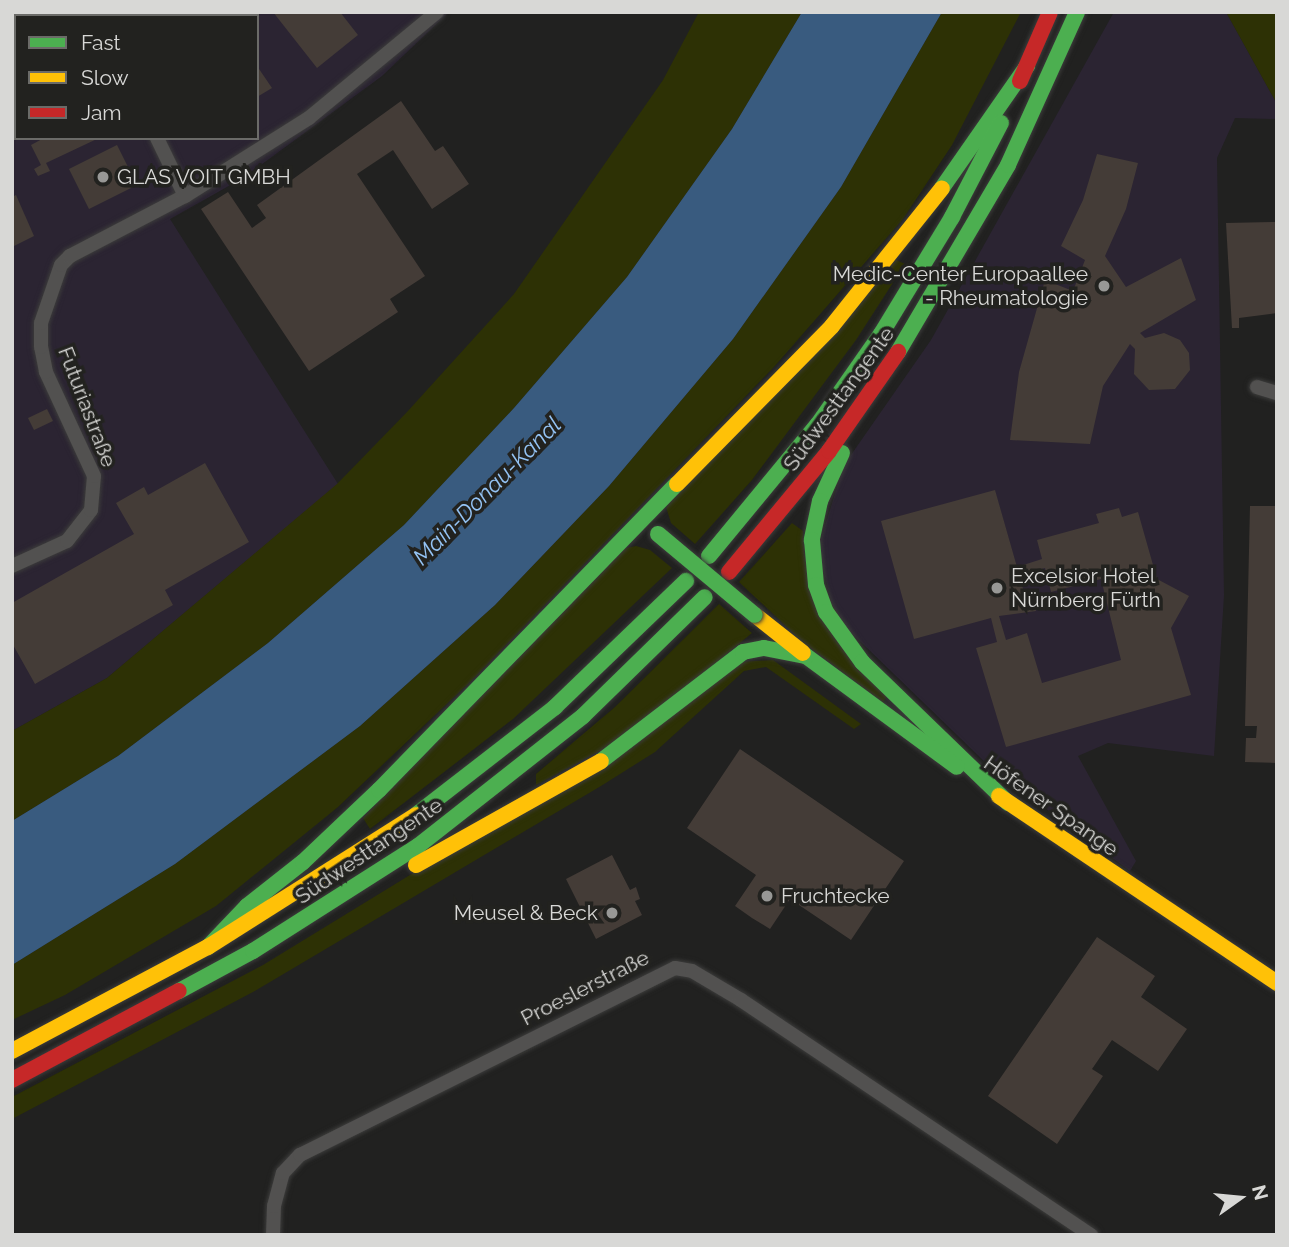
<!DOCTYPE html>
<html>
<head>
<meta charset="utf-8">
<style>
	body { margin:0 }
	#map { position:relative; width:1289px; height:1247px; overflow:hidden; background:#212120; font-family:Raleway,sans-serif }
	div>[style] { position:absolute }
	.commercial>* { inset:0; background:#2b2432 }
	.green>* { inset:0; background:#2d3105 }
	.water>* { inset:0; background:#395b7f }
	.building>* { inset:0; background:#443c37 }
	.roads { filter:drop-shadow(0 0 2px #3c3c3b) drop-shadow(0 0 2px #3c3c3b) }
	.street>* { height:14px; margin:-7px; padding:0 7px; transform-origin:7px; border-radius:7px; background:#525150 }
	.fast>* { height:16px; margin:-8px; padding:0 8px; transform-origin:8px; border-radius:8px; background:#4caf50 }
	.slow>* { height:16px; margin:-8px; padding:0 8px; transform-origin:8px; border-radius:8px; background:#ffc107 }
	.jam>* { height:16px; margin:-8px; padding:0 8px; transform-origin:8px; border-radius:8px; background:#c62828 }
	.bridges { filter:drop-shadow(0 0 2px #3c3c3b) drop-shadow(0 0 2px #3c3c3b) }
	.fast-bridge>* { height:16px; margin:-8px; padding:0 8px; transform-origin:8px; border-radius:8px; background:#4caf50 }
	.dots>* { width:19px; height:19px; translate:-50% -50%; box-sizing:border-box; border:4px solid #22221f; border-radius:50% }
	span { translate:-50% -50%; white-space:nowrap; text-align:center; line-height:1.15; -webkit-text-stroke:7px #22221f; paint-order:stroke }
	.poi-label { font-size:21px; color:#d8d8d6 }
	.left { translate:0 -50%; text-align:left }
	.right { translate:-100% -50%; text-align:right }
	.street-label { font-size:21px; color:#d8d8d6 }
	.water-label { font-size:23px; color:#94c3f4; font-style:italic }
	.frame { position:absolute; inset:0; border:14px solid #d8d8d6; pointer-events:none }
	.legend { position:absolute; left:14px; top:14px; width:245px; height:126px; box-sizing:border-box; background:#22221f; border:2px solid #6b6b68; margin:0; padding:9px 12px; list-style:none; font-size:21px; color:#d8d8d6 }
	.legend li { display:flex; align-items:center; gap:14px; height:35px }
	.legend b { width:35px; border:2px solid #6b6b68 }
	.north { position:absolute; left:1205px; top:1163px; width:70px; height:70px; -webkit-text-stroke:5px #22221f; paint-order:stroke; rotate:75deg; font-size:19px; font-weight:700; line-height:28px; text-align:center; color:#d8d8d6 }
	.north::after { content:''; display:block; margin:auto; width:24px; height:32px; background:#d8d8d6; clip-path:polygon(50% 0,100% 100%,50% 72%,0 100%) }
</style>
</head>
<body>
<div id="map">
	<div class="commercial">
		<i style="clip-path:polygon(evenodd,12px 12px,449px 12px,382px 76px,243px 178px,170px 219px,338px 484px,107px 678px,12px 731px,12px 12px,16px 16px,257px 16px,257px 138px,16px 138px,16px 16px)"></i>
		<i style="clip-path:polygon(1114px 12px,1226px 12px,1277px 104px,1277px 119px,1235px 118px,1217px 158px,1224px 595px,1214px 756px,1108px 743px,1078px 756px,1136px 861px,1130px 871px,992px 769px,835px 617px,818px 548px,844px 465px,931px 340px)"></i>
	</div>
	<div class="green">
		<i style="clip-path:polygon(699px 12px,802px 12px,732px 129px,627px 277px,514px 408px,404px 525px,268px 643px,118px 756px,12px 821px,12px 731px,107px 678px,337px 484px,407px 412px,514px 294px,663px 80px)"></i>
		<i style="clip-path:polygon(942px 12px,1021px 12px,952px 145px,903px 219px,774px 367px,471px 681px,338px 807px,216px 906px,65px 995px,12px 1020px,12px 965px,175px 864px,360px 726px,495px 605px,609px 486px,733px 339px,841px 187px)"></i>
		<i style="clip-path:polygon(1226px 12px,1277px 12px,1277px 104px)"></i>
		<i style="clip-path:polygon(896px 260px,905px 264px,856px 340px,752px 480px,695px 544px,671px 523px,666px 507px)"></i>
		<i style="clip-path:polygon(792px 523px,803px 531px,805px 561px,888px 695px,883px 702px,804px 643px,739px 582px)"></i>
		<i style="clip-path:polygon(636px 546px,650px 550px,672px 568px,513px 719px,370px 829px,363px 818px,626px 548px)"></i>
		<i style="clip-path:polygon(719px 604px,752px 633px,627px 736px,536px 785px,536px 774px,615px 707px)"></i>
		<i style="clip-path:polygon(773px 660px,861px 724px,854px 729px,766px 667px,744px 671px,655px 752px,601px 786px,253px 992px,12px 1119px,12px 1097px,263px 965px,441px 856px,739px 662px)"></i>
	</div>
	<div class="water">
		<i style="clip-path:polygon(802px 12px,942px 12px,841px 187px,733px 339px,609px 486px,495px 605px,360px 726px,175px 864px,12px 965px,12px 821px,118px 756px,268px 643px,404px 525px,514px 408px,627px 277px,732px 129px)"></i>
	</div>
	<div class="building">
		<i style="clip-path:polygon(273px 12px,340px 12px,358px 35px,317px 68px)"></i>
		<i style="clip-path:polygon(16px 48px,16px 116px,12px 109px)"></i>
		<i style="clip-path:polygon(257px 66px,272px 88px,257px 97px)"></i>
		<i style="clip-path:polygon(401px 101px,435px 151px,443px 146px,469px 184px,432px 209px,393px 150px,357px 174px,425px 276px,390px 299px,398px 312px,309px 371px,201px 209px,228px 192px,252px 228px,266px 218px,257px 205px)"></i>
		<i style="clip-path:polygon(44px 138px,99px 138px,46px 163px,50px 171px,38px 176px,34px 169px,41px 165px,31px 145px)"></i>
		<i style="clip-path:polygon(117px 145px,137px 185px,89px 209px,69px 169px)"></i>
		<i style="clip-path:polygon(1097px 154px,1138px 163px,1126px 209px,1105px 256px,1126px 287px,1181px 258px,1196px 300px,1140px 333px,1145px 338px,1164px 333px,1180px 340px,1189px 353px,1190px 370px,1175px 389px,1149px 390px,1134px 374px,1135px 349px,1130px 344px,1103px 386px,1090px 444px,1010px 440px,1019px 372px,1045px 280px,1073px 291px,1085px 260px,1061px 246px,1083px 200px)"></i>
		<i style="clip-path:polygon(16px 195px,34px 236px,12px 247px,12px 197px)"></i>
		<i style="clip-path:polygon(1275px 222px,1277px 313px,1239px 318px,1239px 328px,1232px 328px,1226px 223px)"></i>
		<i style="clip-path:polygon(47px 409px,53px 421px,34px 430px,28px 418px)"></i>
		<i style="clip-path:polygon(205px 463px,249px 542px,165px 590px,173px 605px,35px 684px,12px 643px,12px 603px,134px 534px,116px 503px,144px 487px,148px 495px)"></i>
		<i style="clip-path:polygon(evenodd,995px 490px,1017px 567px,1042px 559px,1037px 540px,1099px 523px,1096px 514px,1119px 508px,1122px 517px,1138px 512px,1157px 579px,1189px 596px,1171px 628px,1191px 695px,1006px 747px,976px 648px,997px 642px,991px 618px,914px 639px,881px 521px,995px 490px,1045px 568px,1051px 592px,1101px 579px,1121px 660px,1042px 683px,1027px 633px,1006px 640px,999px 616px,1036px 611px,1030px 590px,1024px 592px,1019px 575px,1045px 568px)"></i>
		<i style="clip-path:polygon(1250px 506px,1277px 506px,1277px 763px,1245px 762px,1246px 738px,1256px 738px,1257px 726px,1245px 726px)"></i>
		<i style="clip-path:polygon(740px 749px,904px 861px,851px 940px,790px 899px,770px 929px,752px 918px,735px 906px,756px 875px,687px 828px)"></i>
		<i style="clip-path:polygon(612px 855px,630px 890px,636px 887px,640px 899px,635px 901px,642px 915px,596px 939px,566px 879px)"></i>
		<i style="clip-path:polygon(1097px 937px,1155px 976px,1141px 997px,1187px 1029px,1158px 1071px,1112px 1040px,1092px 1069px,1103px 1076px,1057px 1144px,988px 1096px)"></i>
	</div>
	<div class="roads">
		<div class="street">
			<i style="left:96px;top:12px;width:4px;rotate:63deg"></i>
			<i style="left:157px;top:138px;width:64px;rotate:64.2deg"></i>
			<i style="left:1257px;top:387px;width:21px;rotate:17deg"></i>
			<i style="left:12px;top:566px;width:60px;rotate:-24.4deg"></i>
			<i style="left:67px;top:541px;width:39px;rotate:-52deg"></i>
			<i style="left:91px;top:510px;width:34px;rotate:-85deg"></i>
			<i style="left:94px;top:476px;width:115px;rotate:-114.8deg"></i>
			<i style="left:46px;top:372px;width:25px;rotate:-101deg"></i>
			<i style="left:41px;top:347px;width:24px;rotate:-90deg"></i>
			<i style="left:41px;top:323px;width:61px;rotate:-71deg"></i>
			<i style="left:61px;top:265px;width:13px;rotate:-45deg"></i>
			<i style="left:70px;top:256px;width:130px;rotate:-27.6deg"></i>
			<i style="left:185px;top:196px;width:146px;rotate:-32.2deg"></i>
			<i style="left:309px;top:118px;width:166px;rotate:-39.6deg"></i>
			<i style="left:273px;top:1235px;width:29px;rotate:-88deg"></i>
			<i style="left:274px;top:1206px;width:34px;rotate:-75deg"></i>
			<i style="left:283px;top:1173px;width:25px;rotate:-47deg"></i>
			<i style="left:300px;top:1155px;width:419px;rotate:-26.5deg"></i>
			<i style="left:675px;top:968px;width:17px;rotate:10deg"></i>
			<i style="left:692px;top:971px;width:57px;rotate:30.6deg"></i>
			<i style="left:741px;top:1000px;width:422px;rotate:33.9deg"></i>
		</div>
		<div class="fast">
			<i style="left:942px;top:188px;width:149px;rotate:-55.1deg"></i>
			<i style="left:898px;top:352px;width:217px;rotate:-59.5deg"></i>
			<i style="left:1008px;top:165px;width:168px;rotate:-65.7deg"></i>
			<i style="left:842px;top:453px;width:53px;rotate:114.6deg"></i>
			<i style="left:820px;top:501px;width:40px;rotate:102deg"></i>
			<i style="left:812px;top:540px;width:45px;rotate:84.9deg"></i>
			<i style="left:816px;top:585px;width:29px;rotate:70deg"></i>
			<i style="left:826px;top:612px;width:62px;rotate:54.2deg"></i>
			<i style="left:862px;top:662px;width:203px;rotate:44deg"></i>
			<i style="left:709px;top:556px;width:171px;rotate:-50.5deg"></i>
			<i style="left:818px;top:424px;width:110px;rotate:-55deg"></i>
			<i style="left:881px;top:334px;width:137px;rotate:-58.7deg"></i>
			<i style="left:952px;top:217px;width:106px;rotate:-62.5deg"></i>
			<i style="left:806px;top:656px;width:187px;rotate:36.3deg"></i>
			<i style="left:601px;top:761px;width:179px;rotate:-37.5deg"></i>
			<i style="left:743px;top:652px;width:21px;rotate:-11deg"></i>
			<i style="left:764px;top:648px;width:43px;rotate:10.8deg"></i>
			<i style="left:416px;top:815px;width:176px;rotate:-37.8deg"></i>
			<i style="left:555px;top:707px;width:182px;rotate:-43.9deg"></i>
			<i style="left:208px;top:947px;width:57px;rotate:-46.4deg"></i>
			<i style="left:247px;top:906px;width:71px;rotate:-38.2deg"></i>
			<i style="left:303px;top:862px;width:105px;rotate:-43.5deg"></i>
			<i style="left:379px;top:790px;width:427px;rotate:-45.8deg"></i>
			<i style="left:179px;top:991px;width:84px;rotate:-28.4deg"></i>
			<i style="left:253px;top:951px;width:196px;rotate:-32.5deg"></i>
			<i style="left:418px;top:846px;width:210px;rotate:-38.2deg"></i>
			<i style="left:583px;top:716px;width:170px;rotate:-44.3deg"></i>
		</div>
		<div class="slow">
			<i style="left:677px;top:484px;width:221px;rotate:-45.5deg"></i>
			<i style="left:832px;top:326px;width:176px;rotate:-51.4deg"></i>
			<i style="left:755px;top:615px;width:61px;rotate:38.4deg"></i>
			<i style="left:999px;top:796px;width:335px;rotate:33.9deg"></i>
			<i style="left:416px;top:865px;width:212px;rotate:-29.3deg"></i>
			<i style="left:12px;top:1051px;width:222px;rotate:-28deg"></i>
			<i style="left:208px;top:947px;width:246px;rotate:-32.4deg"></i>
		</div>
		<div class="jam">
			<i style="left:1020px;top:81px;width:75px;rotate:-66.5deg"></i>
			<i style="left:729px;top:572px;width:157px;rotate:-50.4deg"></i>
			<i style="left:829px;top:451px;width:121px;rotate:-55.1deg"></i>
			<i style="left:12px;top:1080px;width:189px;rotate:-28.1deg"></i>
		</div>
	</div>
	<div class="bridges">
		<div class="fast-bridge">
			<i style="left:658px;top:534px;width:126px;rotate:39.9deg"></i>
		</div>
	</div>
	<div class="dots">
		<i style="left:103px;top:177px;background:#989896"></i>
		<i style="left:1104px;top:286px;background:#989896"></i>
		<i style="left:997px;top:588px;background:#989896"></i>
		<i style="left:767px;top:896px;background:#989896"></i>
		<i style="left:612px;top:913px;background:#989896"></i>
	</div>
	<div class="poi-label">
		<span class="left" style="left:117px;top:177px">GLAS VOIT GMBH</span>
		<span class="right" style="left:1088px;top:286px">Medic-Center Europaallee<br>- Rheumatologie</span>
		<span class="left" style="left:1011px;top:588px">Excelsior Hotel<br>Nürnberg Fürth</span>
		<span class="left" style="left:781px;top:896px">Fruchtecke</span>
		<span class="right" style="left:598px;top:913px">Meusel &amp; Beck</span>
	</div>
	<div class="street-label">
		<span style="left:839px;top:399px;rotate:-54deg">Südwesttangente</span>
		<span style="left:87px;top:407px;rotate:69deg">Futuriastraße</span>
		<span style="left:1051px;top:806px;rotate:35deg">Höfener Spange</span>
		<span style="left:369px;top:851px;rotate:-34deg">Südwesttangente</span>
		<span style="left:585px;top:988px;rotate:-27deg">Proeslerstraße</span>
	</div>
	<div class="water-label">
		<span style="left:487px;top:491px;rotate:-45deg">Main-Donau-Kanal</span>
	</div>
	<div class="frame"></div>
	<ul class="legend">
	<li><b style="height:9px;background:#4caf50"></b>Fast</li>
	<li><b style="height:9px;background:#ffc107"></b>Slow</li>
	<li><b style="height:9px;background:#c62828"></b>Jam</li>
	</ul>
	<div class="north">N</div>
</div>
</body>
</html>
